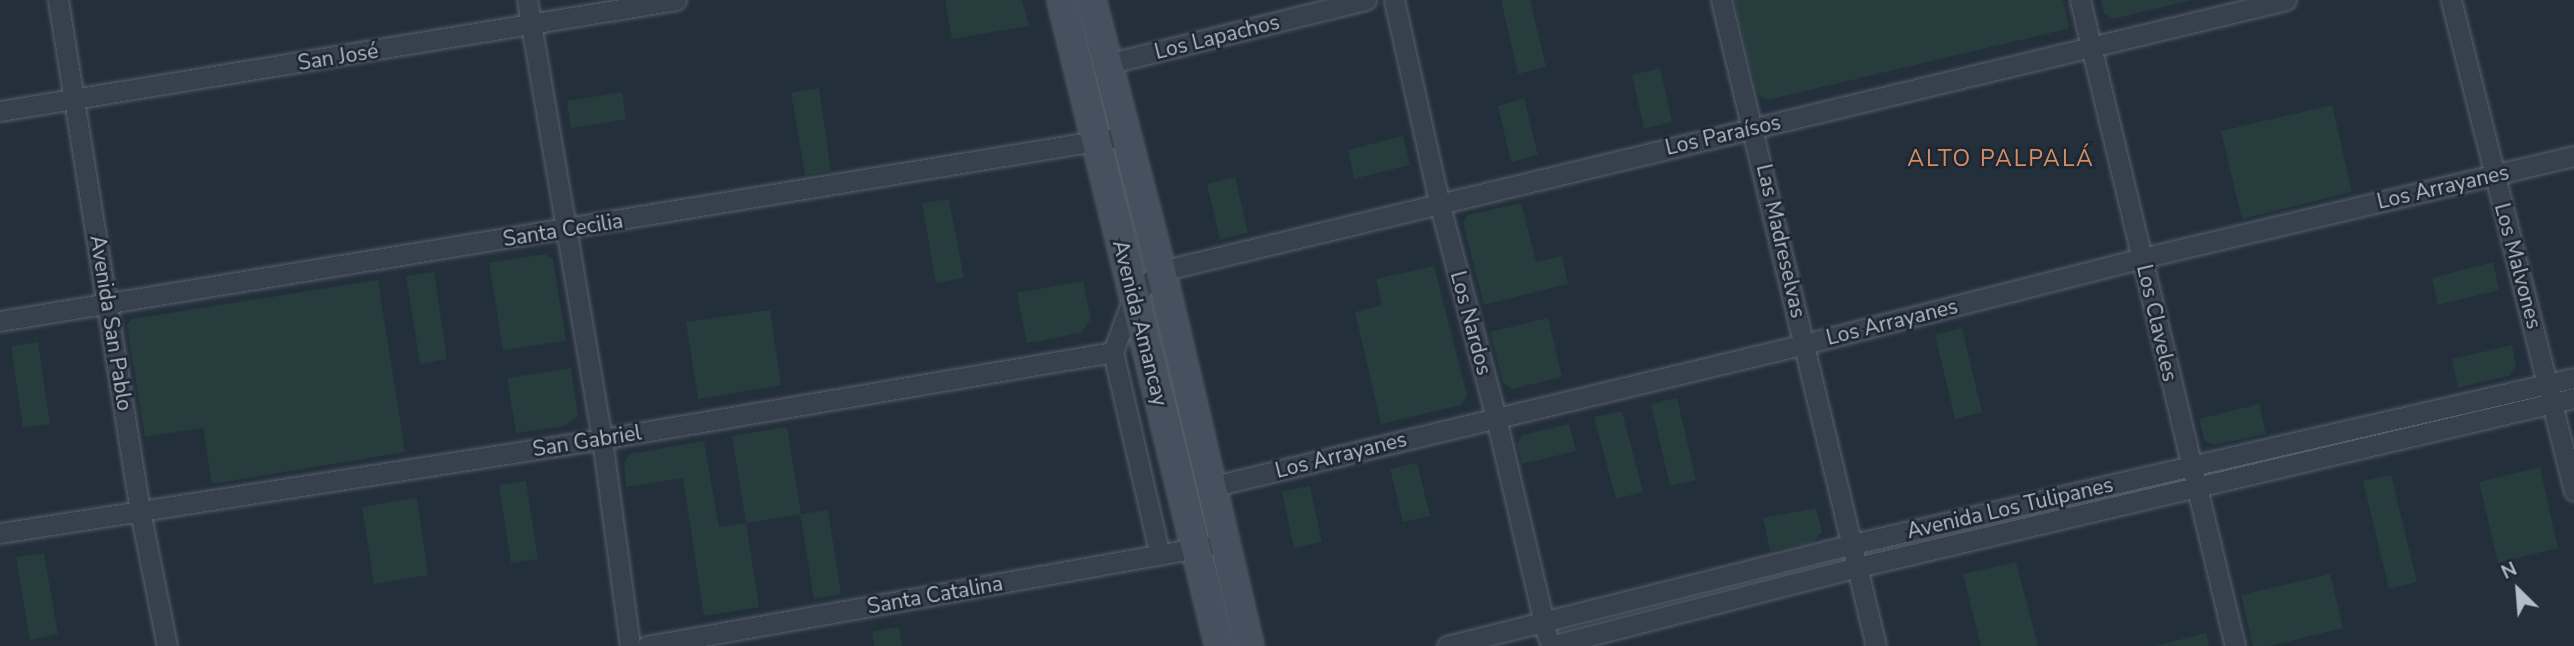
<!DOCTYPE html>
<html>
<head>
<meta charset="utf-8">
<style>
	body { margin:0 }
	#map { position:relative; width:2574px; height:646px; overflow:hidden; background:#242f3c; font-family:"Nunito Sans",sans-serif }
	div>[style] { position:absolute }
	.green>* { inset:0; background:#263c3d }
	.roads { filter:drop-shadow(0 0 2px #565f6a) drop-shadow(0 0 2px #565f6a) }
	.street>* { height:19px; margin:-9.5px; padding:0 9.5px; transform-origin:9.5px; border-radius:9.5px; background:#37414d }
	.secondary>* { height:28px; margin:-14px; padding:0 14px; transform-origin:14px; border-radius:14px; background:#45515f }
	span { translate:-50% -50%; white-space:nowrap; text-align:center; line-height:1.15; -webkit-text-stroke:5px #1d2631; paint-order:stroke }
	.street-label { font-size:21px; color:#b3bcc8 }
	.neighbourhood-label { font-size:23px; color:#d38e63; letter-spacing:2px }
	.north { position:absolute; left:2483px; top:555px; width:70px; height:70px; -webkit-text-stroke:5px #1d2631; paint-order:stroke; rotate:335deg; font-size:19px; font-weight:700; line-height:28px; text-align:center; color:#b3bcc8 }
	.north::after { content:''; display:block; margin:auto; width:24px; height:32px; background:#b3bcc8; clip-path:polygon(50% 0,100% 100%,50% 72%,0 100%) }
</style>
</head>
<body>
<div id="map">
	<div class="green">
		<i style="clip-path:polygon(945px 0,1022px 0,1029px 26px,952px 39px)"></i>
		<i style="clip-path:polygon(1501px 0,1530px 0,1546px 67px,1518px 74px)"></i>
		<i style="clip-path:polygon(1734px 0,2063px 0,2069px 24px,2067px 29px,1767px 100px,1757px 94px)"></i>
		<i style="clip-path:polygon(2101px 0,2191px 0,2113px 19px,2104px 13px)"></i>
		<i style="clip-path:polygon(1660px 68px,1672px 122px,1644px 129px,1632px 75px)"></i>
		<i style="clip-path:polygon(819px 88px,831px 171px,805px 175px,791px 93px)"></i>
		<i style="clip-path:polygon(622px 92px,626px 119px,571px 128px,567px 101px)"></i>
		<i style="clip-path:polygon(1524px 98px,1538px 155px,1511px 162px,1498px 106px)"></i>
		<i style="clip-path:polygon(2332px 105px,2352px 192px,2242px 219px,2221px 131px)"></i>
		<i style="clip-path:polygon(1403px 136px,1410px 165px,1354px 179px,1348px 150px)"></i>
		<i style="clip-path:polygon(1235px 177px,1248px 233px,1220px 240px,1207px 184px)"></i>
		<i style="clip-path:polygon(949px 199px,964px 278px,936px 283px,922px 203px)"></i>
		<i style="clip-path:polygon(1521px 203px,1536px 262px,1562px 256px,1568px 284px,1484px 305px,1463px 223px,1468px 215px)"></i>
		<i style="clip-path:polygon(545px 254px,553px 259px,566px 341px,503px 350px,489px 263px)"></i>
		<i style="clip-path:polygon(2493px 262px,2499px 290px,2438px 305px,2432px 278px)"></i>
		<i style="clip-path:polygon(1434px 266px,1467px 395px,1461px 405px,1381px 424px,1355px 312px,1382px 305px,1376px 279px)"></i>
		<i style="clip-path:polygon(434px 272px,447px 359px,420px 364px,406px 276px)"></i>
		<i style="clip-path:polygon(378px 280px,405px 452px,212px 484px,203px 428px,145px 437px,127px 325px,132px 319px)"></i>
		<i style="clip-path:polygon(1083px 281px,1091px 319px,1081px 333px,1027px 343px,1017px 293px)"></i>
		<i style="clip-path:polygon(770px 310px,781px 385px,698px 399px,686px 322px)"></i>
		<i style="clip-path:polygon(1548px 318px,1562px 377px,1512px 389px,1503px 383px,1490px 332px)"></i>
		<i style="clip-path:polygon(1962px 328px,1982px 412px,1955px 419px,1935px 335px)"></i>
		<i style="clip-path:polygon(38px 342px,50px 424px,23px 428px,11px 346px)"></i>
		<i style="clip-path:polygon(2512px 345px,2516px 366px,2509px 376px,2458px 388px,2452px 359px)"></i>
		<i style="clip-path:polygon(571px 368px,578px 416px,564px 426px,516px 433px,507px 378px)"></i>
		<i style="clip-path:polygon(1677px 398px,1696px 480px,1670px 486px,1651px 404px)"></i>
		<i style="clip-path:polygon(2259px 404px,2266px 434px,2213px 445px,2204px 440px,2199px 419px)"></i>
		<i style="clip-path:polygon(1622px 411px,1643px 492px,1616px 499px,1594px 417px)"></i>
		<i style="clip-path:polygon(1569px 424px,1576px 451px,1522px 464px,1517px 444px,1522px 435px)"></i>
		<i style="clip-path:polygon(787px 427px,801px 514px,828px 510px,841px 594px,814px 599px,800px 514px,746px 523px,759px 607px,704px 616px,683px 478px,626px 487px,624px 463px,630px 454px,704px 441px,719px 527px,746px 523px,732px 436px)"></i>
		<i style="clip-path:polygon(1417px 463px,1430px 516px,1403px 522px,1390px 469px)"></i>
		<i style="clip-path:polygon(2540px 467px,2558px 548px,2498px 563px,2479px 482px)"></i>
		<i style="clip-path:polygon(2391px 475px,2417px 582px,2389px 589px,2363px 481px)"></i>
		<i style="clip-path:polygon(526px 481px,538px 559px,511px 563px,499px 485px)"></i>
		<i style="clip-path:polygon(1310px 486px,1322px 542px,1294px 548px,1282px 492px)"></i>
		<i style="clip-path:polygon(417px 498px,428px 575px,374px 584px,362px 507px)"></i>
		<i style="clip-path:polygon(1816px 508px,1822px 532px,1813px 542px,1770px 551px,1763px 518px)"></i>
		<i style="clip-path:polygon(44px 553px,58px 634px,30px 640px,16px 557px)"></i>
		<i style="clip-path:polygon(2016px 562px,2038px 646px,1981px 646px,1963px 574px)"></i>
		<i style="clip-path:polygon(2330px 574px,2343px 628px,2270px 646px,2253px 646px,2241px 595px)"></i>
		<i style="clip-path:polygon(899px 627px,902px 646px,874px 646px,872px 632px)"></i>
		<i style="clip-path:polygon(2206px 633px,2209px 646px,2154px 646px)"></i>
	</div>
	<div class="roads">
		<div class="street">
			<i style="left:58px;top:0;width:518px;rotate:80.88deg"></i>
			<i style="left:140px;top:511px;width:138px;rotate:78.7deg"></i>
			<i style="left:527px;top:0;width:445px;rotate:80.3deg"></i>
			<i style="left:602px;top:439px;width:209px;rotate:82.3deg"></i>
			<i style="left:1394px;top:0;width:207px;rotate:77.4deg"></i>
			<i style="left:1439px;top:202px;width:223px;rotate:75.2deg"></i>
			<i style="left:1496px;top:418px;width:223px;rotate:76.8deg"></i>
			<i style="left:1721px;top:0;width:664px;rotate:76.51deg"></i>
			<i style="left:2080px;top:0;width:664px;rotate:76.51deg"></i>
			<i style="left:2451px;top:0;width:506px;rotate:75.94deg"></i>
			<i style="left:1107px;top:64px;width:267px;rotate:-13.9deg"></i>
			<i style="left:0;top:111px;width:685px;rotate:-9.32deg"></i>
			<i style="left:0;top:321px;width:1141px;rotate:-9.33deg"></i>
			<i style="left:1113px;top:352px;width:208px;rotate:77deg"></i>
			<i style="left:1210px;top:487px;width:612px;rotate:-13.51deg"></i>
			<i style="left:1805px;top:344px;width:348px;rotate:-14.3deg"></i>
			<i style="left:2142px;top:258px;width:444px;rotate:-13.3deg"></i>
			<i style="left:0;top:533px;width:609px;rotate:-8.87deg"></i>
			<i style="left:602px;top:439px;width:518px;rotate:-9.66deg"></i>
			<i style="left:1113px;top:352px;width:61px;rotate:-69.8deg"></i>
			<i style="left:1134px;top:295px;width:36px;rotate:-42deg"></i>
			<i style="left:1161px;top:271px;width:1157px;rotate:-13.54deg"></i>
			<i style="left:647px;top:646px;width:570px;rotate:-10.11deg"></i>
			<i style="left:1447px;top:646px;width:419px;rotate:-14.1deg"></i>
			<i style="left:1853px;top:544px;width:740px;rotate:-12.97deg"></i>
			<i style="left:1550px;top:646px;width:318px;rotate:-14.4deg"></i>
			<i style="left:1858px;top:567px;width:736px;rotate:-13.28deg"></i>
		</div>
		<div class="secondary">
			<i style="left:1062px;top:0;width:665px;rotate:76.26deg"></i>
			<i style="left:1091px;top:0;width:280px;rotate:75.5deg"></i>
			<i style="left:1161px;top:271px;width:385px;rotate:76.8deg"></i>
		</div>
	</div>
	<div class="street-label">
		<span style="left:1217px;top:37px;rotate:-14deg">Los Lapachos</span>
		<span style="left:338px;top:57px;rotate:-9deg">San José</span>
		<span style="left:1723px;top:135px;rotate:-13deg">Los Paraísos</span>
		<span style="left:2443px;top:187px;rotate:-13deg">Los Arrayanes</span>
		<span style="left:563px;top:230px;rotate:-9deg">Santa Cecilia</span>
		<span style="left:1781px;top:241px;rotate:77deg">Las Madreselvas</span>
		<span style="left:2518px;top:266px;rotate:75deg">Los Malvones</span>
		<span style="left:1892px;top:322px;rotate:-14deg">Los Arrayanes</span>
		<span style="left:111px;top:323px;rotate:81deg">Avenida San Pablo</span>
		<span style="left:1140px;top:323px;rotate:76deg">Avenida Amancay</span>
		<span style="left:1471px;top:323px;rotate:75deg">Los Nardos</span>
		<span style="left:2157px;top:323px;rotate:77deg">Los Claveles</span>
		<span style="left:587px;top:441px;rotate:-9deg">San Gabriel</span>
		<span style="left:1341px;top:455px;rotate:-14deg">Los Arrayanes</span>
		<span style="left:2010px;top:508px;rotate:-13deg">Avenida Los Tulipanes</span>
		<span style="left:935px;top:595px;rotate:-10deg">Santa Catalina</span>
	</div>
	<div class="neighbourhood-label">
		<span style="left:2001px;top:159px">ALTO PALPALÁ</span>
	</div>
	<div class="north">N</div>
</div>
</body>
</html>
